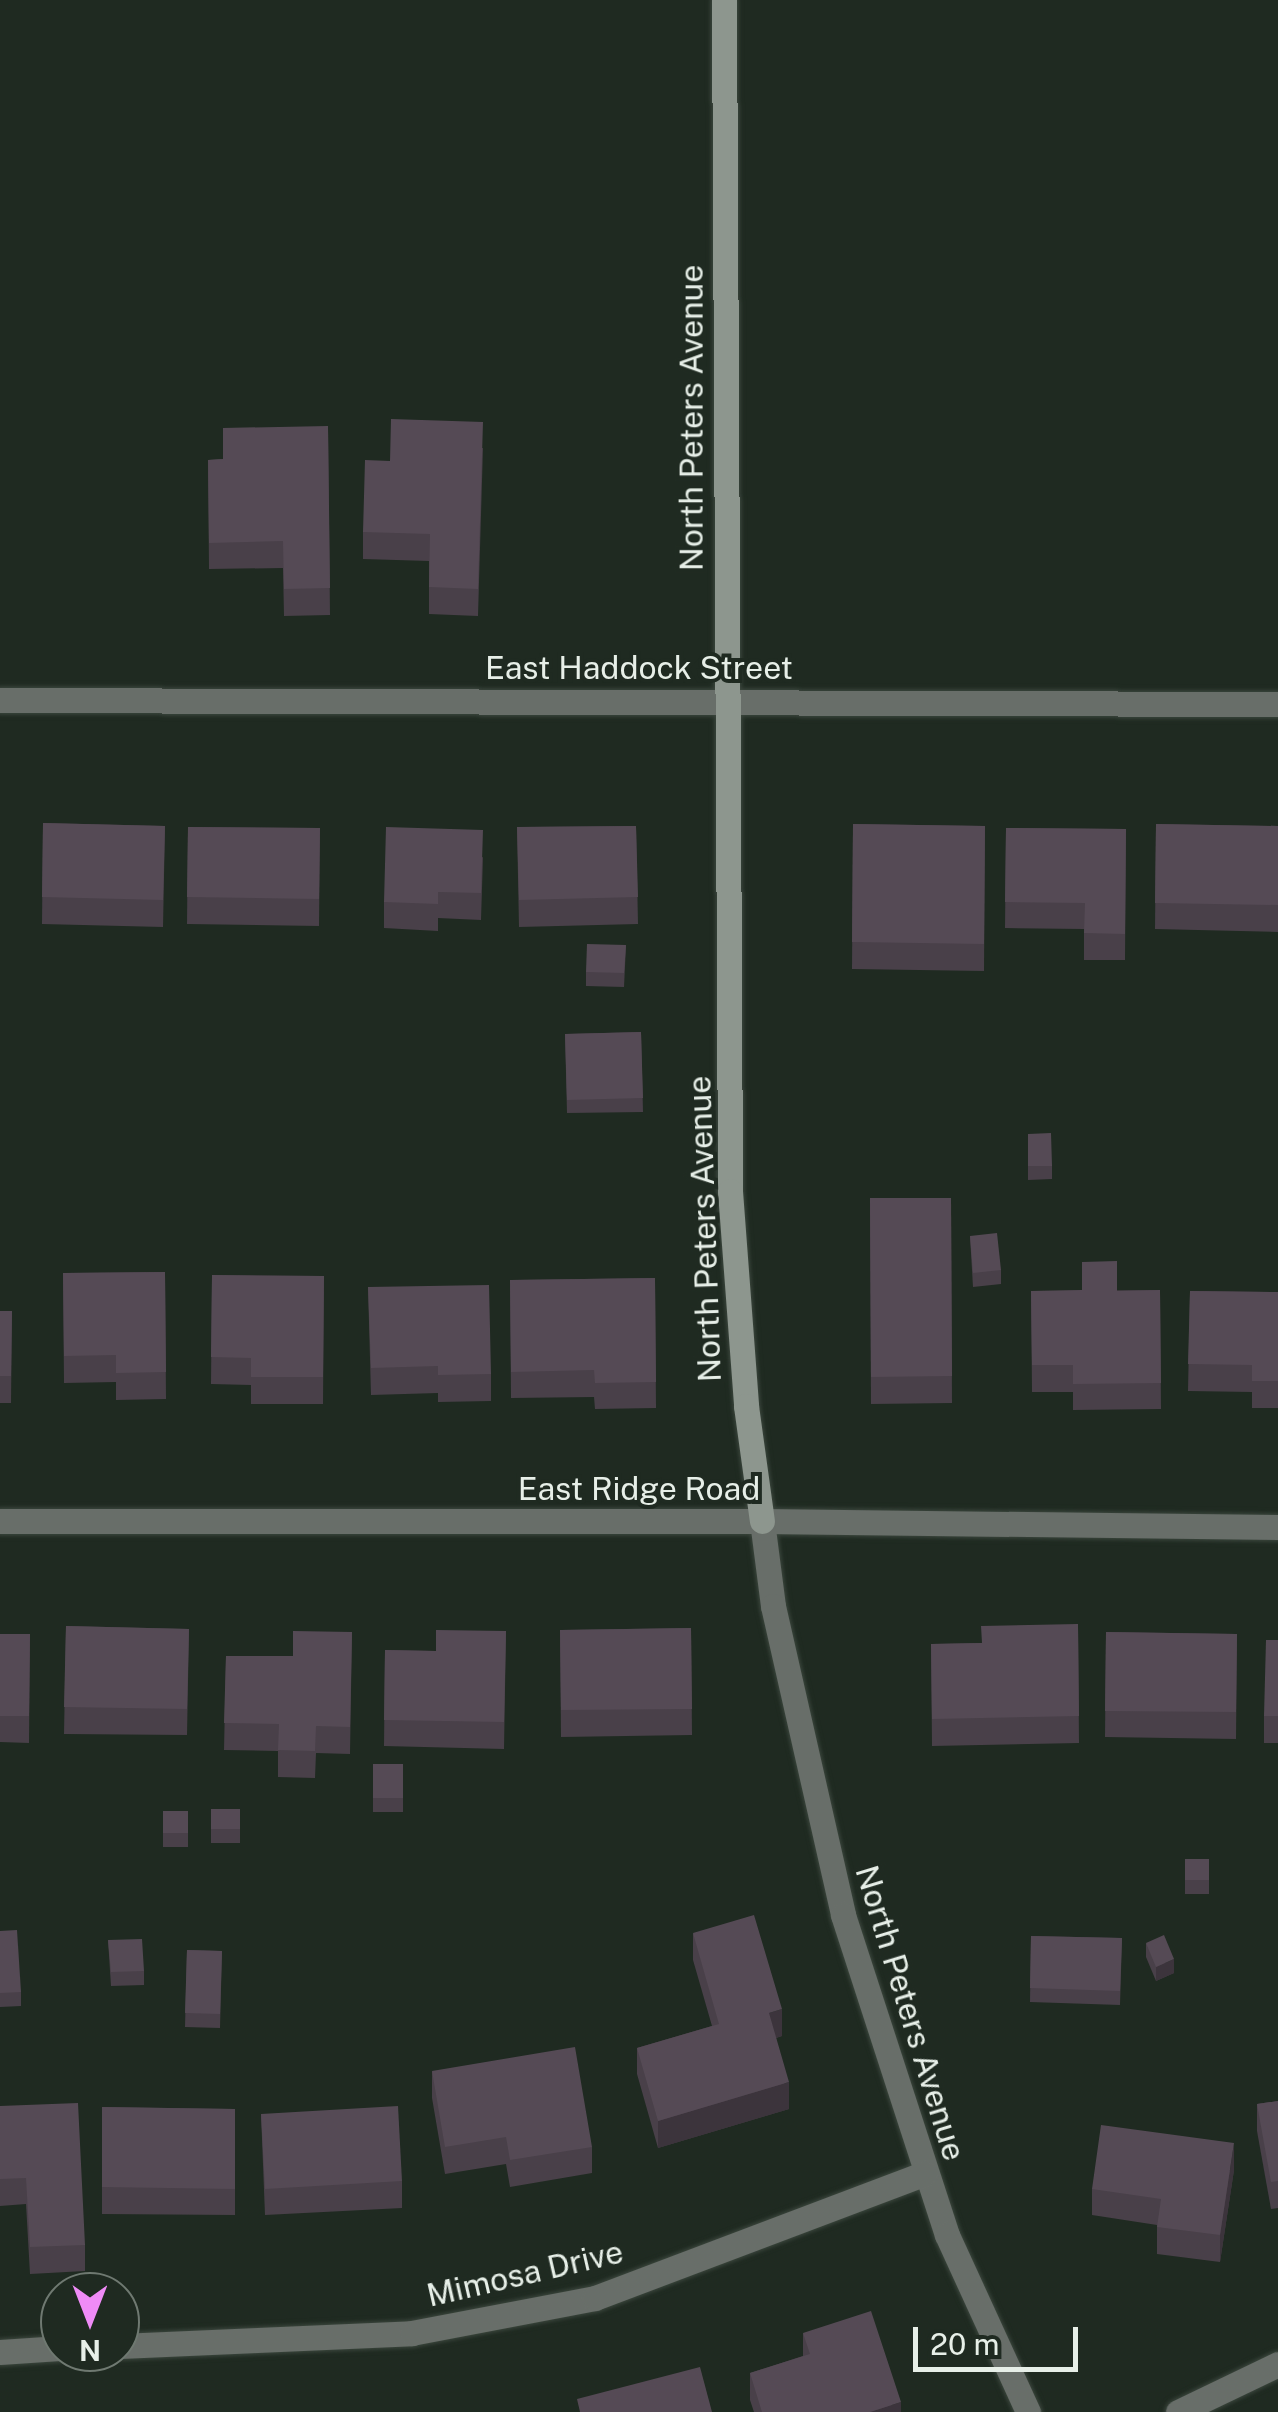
<!DOCTYPE html>
<html>
<head>
<meta charset="utf-8">
<style>
	body { margin:0 }
	#map { position:relative; width:1278px; height:2412px; overflow:hidden; background:#1f2a21; font-family:"Public Sans",sans-serif }
	div>[style] { position:absolute }
	.roads { filter:drop-shadow(0 0 2px #3b463d) drop-shadow(0 0 2px #3b463d) }
	.street>* { height:25px; margin:-12.5px; padding:0 12.5px; transform-origin:12.5px; border-radius:12.5px; background:#686e69 }
	.secondary>* { height:25px; margin:-12.5px; padding:0 12.5px; transform-origin:12.5px; border-radius:12.5px; background:#8d968e }
	.wall>* { inset:0; background:#494049 }
	.shaded-wall>* { inset:0; background:#3c343c }
	.building>* { inset:0; background:#554a55 }
	span { translate:-50% -50%; white-space:nowrap; text-align:center; line-height:1.15; -webkit-text-stroke:8px #1f2a21; paint-order:stroke }
	.street-label { font-size:32px; color:#e7efe8 }
	.north { position:absolute; left:40px; top:2272px; width:100px; height:100px; box-sizing:border-box; background:#1f2a21; border:2px solid #6f7971; border-radius:50%; rotate:180deg; font-size:28px; font-weight:700; line-height:40px; text-align:center; color:#e7efe8 }
	.north::after { content:''; display:block; margin:auto; width:35px; height:45px; background:#ef8bf7; clip-path:polygon(50% 0,100% 100%,50% 72%,0 100%) }
	.scale { position:absolute; left:913px; top:2327px; width:165px; height:45px; box-sizing:border-box; border:5px solid #e7efe8; border-top:0; padding-left:12px; font-size:30px; line-height:35px; white-space:nowrap; color:#e7efe8; -webkit-text-stroke:8px #1f2a21; paint-order:stroke }
</style>
</head>
<body>
<div id="map">
	<div class="roads">
		<div class="street">
			<i style="left:0;top:700px;width:1278px;rotate:0.18deg"></i>
			<i style="left:0;top:1521px;width:762px"></i>
			<i style="left:762px;top:1521px;width:516px;rotate:0.67deg"></i>
			<i style="left:762px;top:1521px;width:86px;rotate:82.6deg"></i>
			<i style="left:773px;top:1606px;width:317px;rotate:77.2deg"></i>
			<i style="left:843px;top:1915px;width:336px;rotate:72deg"></i>
			<i style="left:947px;top:2235px;width:195px;rotate:65.4deg"></i>
			<i style="left:120px;top:2346px;width:292px;rotate:-2.5deg"></i>
			<i style="left:412px;top:2333px;width:186px;rotate:-10.8deg"></i>
			<i style="left:595px;top:2298px;width:353px;rotate:-20.7deg"></i>
			<i style="left:0;top:2352px;width:60px;rotate:-3.8deg"></i>
			<i style="left:1178px;top:2412px;width:111px;rotate:-25.6deg"></i>
		</div>
		<div class="secondary">
			<i style="left:724px;top:0;width:1191px;rotate:89.71deg"></i>
			<i style="left:730px;top:1191px;width:216px;rotate:85.7deg"></i>
			<i style="left:746px;top:1406px;width:116px;rotate:82.1deg"></i>
		</div>
	</div>
	<div class="wall">
		<i style="clip-path:polygon(328px 426px,330px 615px,284px 616px,283px 568px,209px 569px,208px 460px,223px 459px)"></i>
		<i style="clip-path:polygon(483px 448px,478px 616px,429px 614px,429px 561px,363px 559px,363px 532px,390px 461px)"></i>
		<i style="clip-path:polygon(43px 823px,165px 826px,163px 927px,42px 924px)"></i>
		<i style="clip-path:polygon(853px 824px,985px 826px,984px 971px,852px 969px)"></i>
		<i style="clip-path:polygon(1156px 824px,1278px 826px,1278px 932px,1155px 929px)"></i>
		<i style="clip-path:polygon(636px 826px,638px 924px,519px 927px,517px 827px)"></i>
		<i style="clip-path:polygon(188px 827px,320px 828px,319px 926px,187px 924px)"></i>
		<i style="clip-path:polygon(1006px 828px,1126px 829px,1125px 960px,1084px 960px,1084px 929px,1005px 928px)"></i>
		<i style="clip-path:polygon(483px 857px,481px 920px,438px 918px,438px 931px,384px 928px,384px 902px)"></i>
		<i style="clip-path:polygon(626px 945px,624px 987px,586px 986px,586px 972px)"></i>
		<i style="clip-path:polygon(641px 1032px,643px 1112px,567px 1113px,565px 1034px)"></i>
		<i style="clip-path:polygon(1028px 1134px,1052px 1166px,1052px 1179px,1028px 1180px)"></i>
		<i style="clip-path:polygon(870px 1198px,951px 1198px,952px 1403px,871px 1404px)"></i>
		<i style="clip-path:polygon(970px 1236px,1001px 1270px,1001px 1284px,973px 1287px)"></i>
		<i style="clip-path:polygon(165px 1272px,166px 1399px,116px 1400px,116px 1382px,64px 1383px,63px 1273px)"></i>
		<i style="clip-path:polygon(212px 1275px,324px 1276px,323px 1404px,251px 1404px,251px 1385px,211px 1384px)"></i>
		<i style="clip-path:polygon(655px 1278px,656px 1408px,595px 1409px,594px 1397px,511px 1398px,510px 1280px)"></i>
		<i style="clip-path:polygon(368px 1287px,491px 1374px,491px 1401px,438px 1402px,438px 1393px,371px 1395px)"></i>
		<i style="clip-path:polygon(1160px 1290px,1161px 1409px,1073px 1410px,1073px 1392px,1032px 1392px,1031px 1291px)"></i>
		<i style="clip-path:polygon(1190px 1291px,1278px 1292px,1278px 1408px,1252px 1408px,1252px 1392px,1188px 1391px)"></i>
		<i style="clip-path:polygon(0 1311px,12px 1311px,11px 1403px,0 1403px)"></i>
		<i style="clip-path:polygon(1078px 1624px,1079px 1743px,932px 1746px,931px 1644px,981px 1643px)"></i>
		<i style="clip-path:polygon(66px 1626px,189px 1629px,187px 1735px,64px 1734px)"></i>
		<i style="clip-path:polygon(691px 1628px,692px 1735px,561px 1737px,560px 1630px)"></i>
		<i style="clip-path:polygon(506px 1631px,504px 1749px,384px 1746px,385px 1650px,436px 1651px)"></i>
		<i style="clip-path:polygon(352px 1632px,350px 1754px,316px 1753px,315px 1778px,278px 1777px,278px 1751px,224px 1750px,226px 1656px,293px 1656px)"></i>
		<i style="clip-path:polygon(1106px 1632px,1237px 1634px,1236px 1739px,1105px 1737px)"></i>
		<i style="clip-path:polygon(0 1634px,30px 1634px,29px 1743px,0 1742px)"></i>
		<i style="clip-path:polygon(1278px 1640px,1278px 1743px,1264px 1743px,1264px 1716px)"></i>
		<i style="clip-path:polygon(373px 1764px,403px 1764px,403px 1812px,373px 1812px)"></i>
		<i style="clip-path:polygon(211px 1809px,240px 1809px,240px 1843px,211px 1843px)"></i>
		<i style="clip-path:polygon(163px 1811px,188px 1811px,188px 1847px,163px 1847px)"></i>
		<i style="clip-path:polygon(1185px 1859px,1209px 1859px,1209px 1894px,1185px 1894px)"></i>
		<i style="clip-path:polygon(0 1931px,21px 1992px,21px 2006px,0 2007px)"></i>
		<i style="clip-path:polygon(693px 1933px,782px 2036px,776px 2038px,789px 2109px,658px 2148px,637px 2074px,637px 2048px,712px 2026px,693px 1960px)"></i>
		<i style="clip-path:polygon(1031px 1936px,1122px 1938px,1120px 2005px,1030px 2002px)"></i>
		<i style="clip-path:polygon(108px 1940px,144px 1971px,144px 1985px,111px 1986px)"></i>
		<i style="clip-path:polygon(1146px 1943px,1174px 1973px,1156px 1981px,1146px 1957px)"></i>
		<i style="clip-path:polygon(187px 1950px,222px 1951px,220px 2028px,185px 2027px)"></i>
		<i style="clip-path:polygon(432px 2071px,592px 2147px,592px 2173px,510px 2187px,506px 2164px,445px 2174px,432px 2098px)"></i>
		<i style="clip-path:polygon(1278px 2101px,1278px 2208px,1271px 2209px,1257px 2131px,1257px 2104px)"></i>
		<i style="clip-path:polygon(0 2106px,85px 2245px,85px 2271px,30px 2274px,26px 2204px,0 2206px)"></i>
		<i style="clip-path:polygon(102px 2107px,235px 2109px,235px 2215px,102px 2214px)"></i>
		<i style="clip-path:polygon(261px 2114px,402px 2181px,402px 2208px,265px 2215px)"></i>
		<i style="clip-path:polygon(1234px 2170px,1220px 2262px,1157px 2254px,1157px 2225px,1092px 2215px,1092px 2189px)"></i>
		<i style="clip-path:polygon(803px 2333px,901px 2412px,754px 2412px,750px 2400px,750px 2373px,803px 2356px)"></i>
	</div>
	<div class="shaded-wall">
		<i style="clip-path:polygon(1174px 1959px,1174px 1973px,1156px 1981px,1156px 1967px)"></i>
		<i style="clip-path:polygon(782px 2009px,782px 2036px,769px 2040px,769px 2013px)"></i>
		<i style="clip-path:polygon(789px 2082px,789px 2109px,658px 2148px,658px 2121px)"></i>
		<i style="clip-path:polygon(1234px 2143px,1234px 2170px,1220px 2262px,1220px 2235px)"></i>
		<i style="clip-path:polygon(901px 2402px,901px 2412px,870px 2412px)"></i>
	</div>
	<div class="building">
		<i style="clip-path:polygon(391px 419px,483px 422px,478px 589px,429px 587px,430px 534px,363px 532px,365px 460px,390px 461px)"></i>
		<i style="clip-path:polygon(328px 426px,330px 588px,284px 589px,283px 541px,209px 543px,208px 460px,223px 459px,223px 428px)"></i>
		<i style="clip-path:polygon(43px 823px,165px 826px,163px 900px,42px 897px)"></i>
		<i style="clip-path:polygon(853px 824px,985px 826px,984px 944px,852px 942px)"></i>
		<i style="clip-path:polygon(1156px 824px,1278px 826px,1278px 905px,1155px 903px)"></i>
		<i style="clip-path:polygon(636px 826px,638px 897px,519px 900px,517px 827px)"></i>
		<i style="clip-path:polygon(188px 827px,320px 828px,319px 899px,187px 897px)"></i>
		<i style="clip-path:polygon(386px 827px,483px 830px,481px 893px,438px 892px,438px 904px,384px 902px)"></i>
		<i style="clip-path:polygon(1006px 828px,1126px 829px,1125px 934px,1084px 933px,1085px 903px,1005px 902px)"></i>
		<i style="clip-path:polygon(587px 944px,626px 945px,624px 973px,586px 972px)"></i>
		<i style="clip-path:polygon(641px 1032px,643px 1098px,567px 1100px,565px 1034px)"></i>
		<i style="clip-path:polygon(1051px 1133px,1052px 1166px,1028px 1166px,1028px 1134px)"></i>
		<i style="clip-path:polygon(870px 1198px,951px 1198px,952px 1376px,871px 1377px)"></i>
		<i style="clip-path:polygon(997px 1233px,1001px 1270px,973px 1273px,970px 1236px)"></i>
		<i style="clip-path:polygon(1117px 1261px,1117px 1291px,1160px 1290px,1161px 1383px,1073px 1384px,1073px 1365px,1032px 1365px,1031px 1291px,1082px 1290px,1082px 1262px)"></i>
		<i style="clip-path:polygon(165px 1272px,166px 1372px,116px 1373px,116px 1355px,64px 1356px,63px 1273px)"></i>
		<i style="clip-path:polygon(212px 1275px,324px 1276px,323px 1377px,251px 1377px,251px 1358px,211px 1357px)"></i>
		<i style="clip-path:polygon(655px 1278px,656px 1382px,595px 1383px,594px 1370px,511px 1372px,510px 1280px)"></i>
		<i style="clip-path:polygon(489px 1285px,491px 1374px,438px 1375px,438px 1366px,371px 1368px,368px 1287px)"></i>
		<i style="clip-path:polygon(1190px 1291px,1278px 1292px,1278px 1381px,1252px 1381px,1252px 1365px,1188px 1364px)"></i>
		<i style="clip-path:polygon(0 1311px,12px 1311px,11px 1376px,0 1376px)"></i>
		<i style="clip-path:polygon(1078px 1624px,1079px 1716px,932px 1719px,931px 1644px,982px 1643px,981px 1626px)"></i>
		<i style="clip-path:polygon(66px 1626px,189px 1629px,187px 1709px,64px 1707px)"></i>
		<i style="clip-path:polygon(691px 1628px,692px 1709px,561px 1710px,560px 1630px)"></i>
		<i style="clip-path:polygon(436px 1630px,506px 1631px,504px 1722px,384px 1720px,385px 1650px,436px 1651px)"></i>
		<i style="clip-path:polygon(293px 1631px,352px 1632px,350px 1727px,316px 1726px,315px 1751px,278px 1750px,279px 1724px,224px 1723px,226px 1656px,293px 1656px)"></i>
		<i style="clip-path:polygon(1106px 1632px,1237px 1634px,1236px 1712px,1105px 1711px)"></i>
		<i style="clip-path:polygon(0 1634px,30px 1634px,29px 1716px,0 1716px)"></i>
		<i style="clip-path:polygon(1266px 1640px,1278px 1640px,1278px 1716px,1264px 1716px)"></i>
		<i style="clip-path:polygon(373px 1764px,403px 1764px,403px 1798px,373px 1798px)"></i>
		<i style="clip-path:polygon(211px 1809px,240px 1809px,240px 1829px,211px 1829px)"></i>
		<i style="clip-path:polygon(163px 1811px,188px 1811px,188px 1833px,163px 1833px)"></i>
		<i style="clip-path:polygon(1185px 1859px,1209px 1859px,1209px 1880px,1185px 1880px)"></i>
		<i style="clip-path:polygon(754px 1915px,782px 2009px,769px 2013px,789px 2082px,658px 2121px,637px 2048px,719px 2024px,693px 1933px)"></i>
		<i style="clip-path:polygon(17px 1930px,21px 1992px,0 1993px,0 1931px)"></i>
		<i style="clip-path:polygon(1164px 1935px,1174px 1959px,1156px 1967px,1146px 1943px)"></i>
		<i style="clip-path:polygon(1031px 1936px,1122px 1938px,1120px 1991px,1030px 1988px)"></i>
		<i style="clip-path:polygon(142px 1939px,144px 1971px,111px 1972px,108px 1940px)"></i>
		<i style="clip-path:polygon(187px 1950px,222px 1951px,220px 2014px,185px 2013px)"></i>
		<i style="clip-path:polygon(575px 2047px,592px 2147px,510px 2160px,506px 2137px,445px 2147px,432px 2071px)"></i>
		<i style="clip-path:polygon(1278px 2101px,1278px 2181px,1271px 2182px,1257px 2104px)"></i>
		<i style="clip-path:polygon(78px 2103px,85px 2245px,30px 2247px,26px 2178px,0 2179px,0 2106px)"></i>
		<i style="clip-path:polygon(398px 2106px,402px 2181px,265px 2189px,261px 2114px)"></i>
		<i style="clip-path:polygon(102px 2107px,235px 2109px,235px 2189px,102px 2187px)"></i>
		<i style="clip-path:polygon(1101px 2125px,1234px 2143px,1220px 2235px,1157px 2227px,1161px 2199px,1092px 2189px)"></i>
		<i style="clip-path:polygon(871px 2311px,901px 2402px,870px 2412px,762px 2412px,750px 2373px,810px 2354px,803px 2333px)"></i>
		<i style="clip-path:polygon(700px 2367px,712px 2412px,580px 2412px,577px 2399px)"></i>
	</div>
	<div class="street-label">
		<span style="left:692px;top:418px;rotate:-90deg">North Peters Avenue</span>
		<span style="left:639px;top:668px">East Haddock Street</span>
		<span style="left:705px;top:1229px;rotate:-92deg">North Peters Avenue</span>
		<span style="left:639px;top:1489px">East Ridge Road</span>
		<span style="left:910px;top:2013px;rotate:73deg">North Peters Avenue</span>
		<span style="left:525px;top:2274px;rotate:-13deg">Mimosa Drive</span>
	</div>
	<div class="north">N</div>
	<div class="scale">20 m</div>
</div>
</body>
</html>
